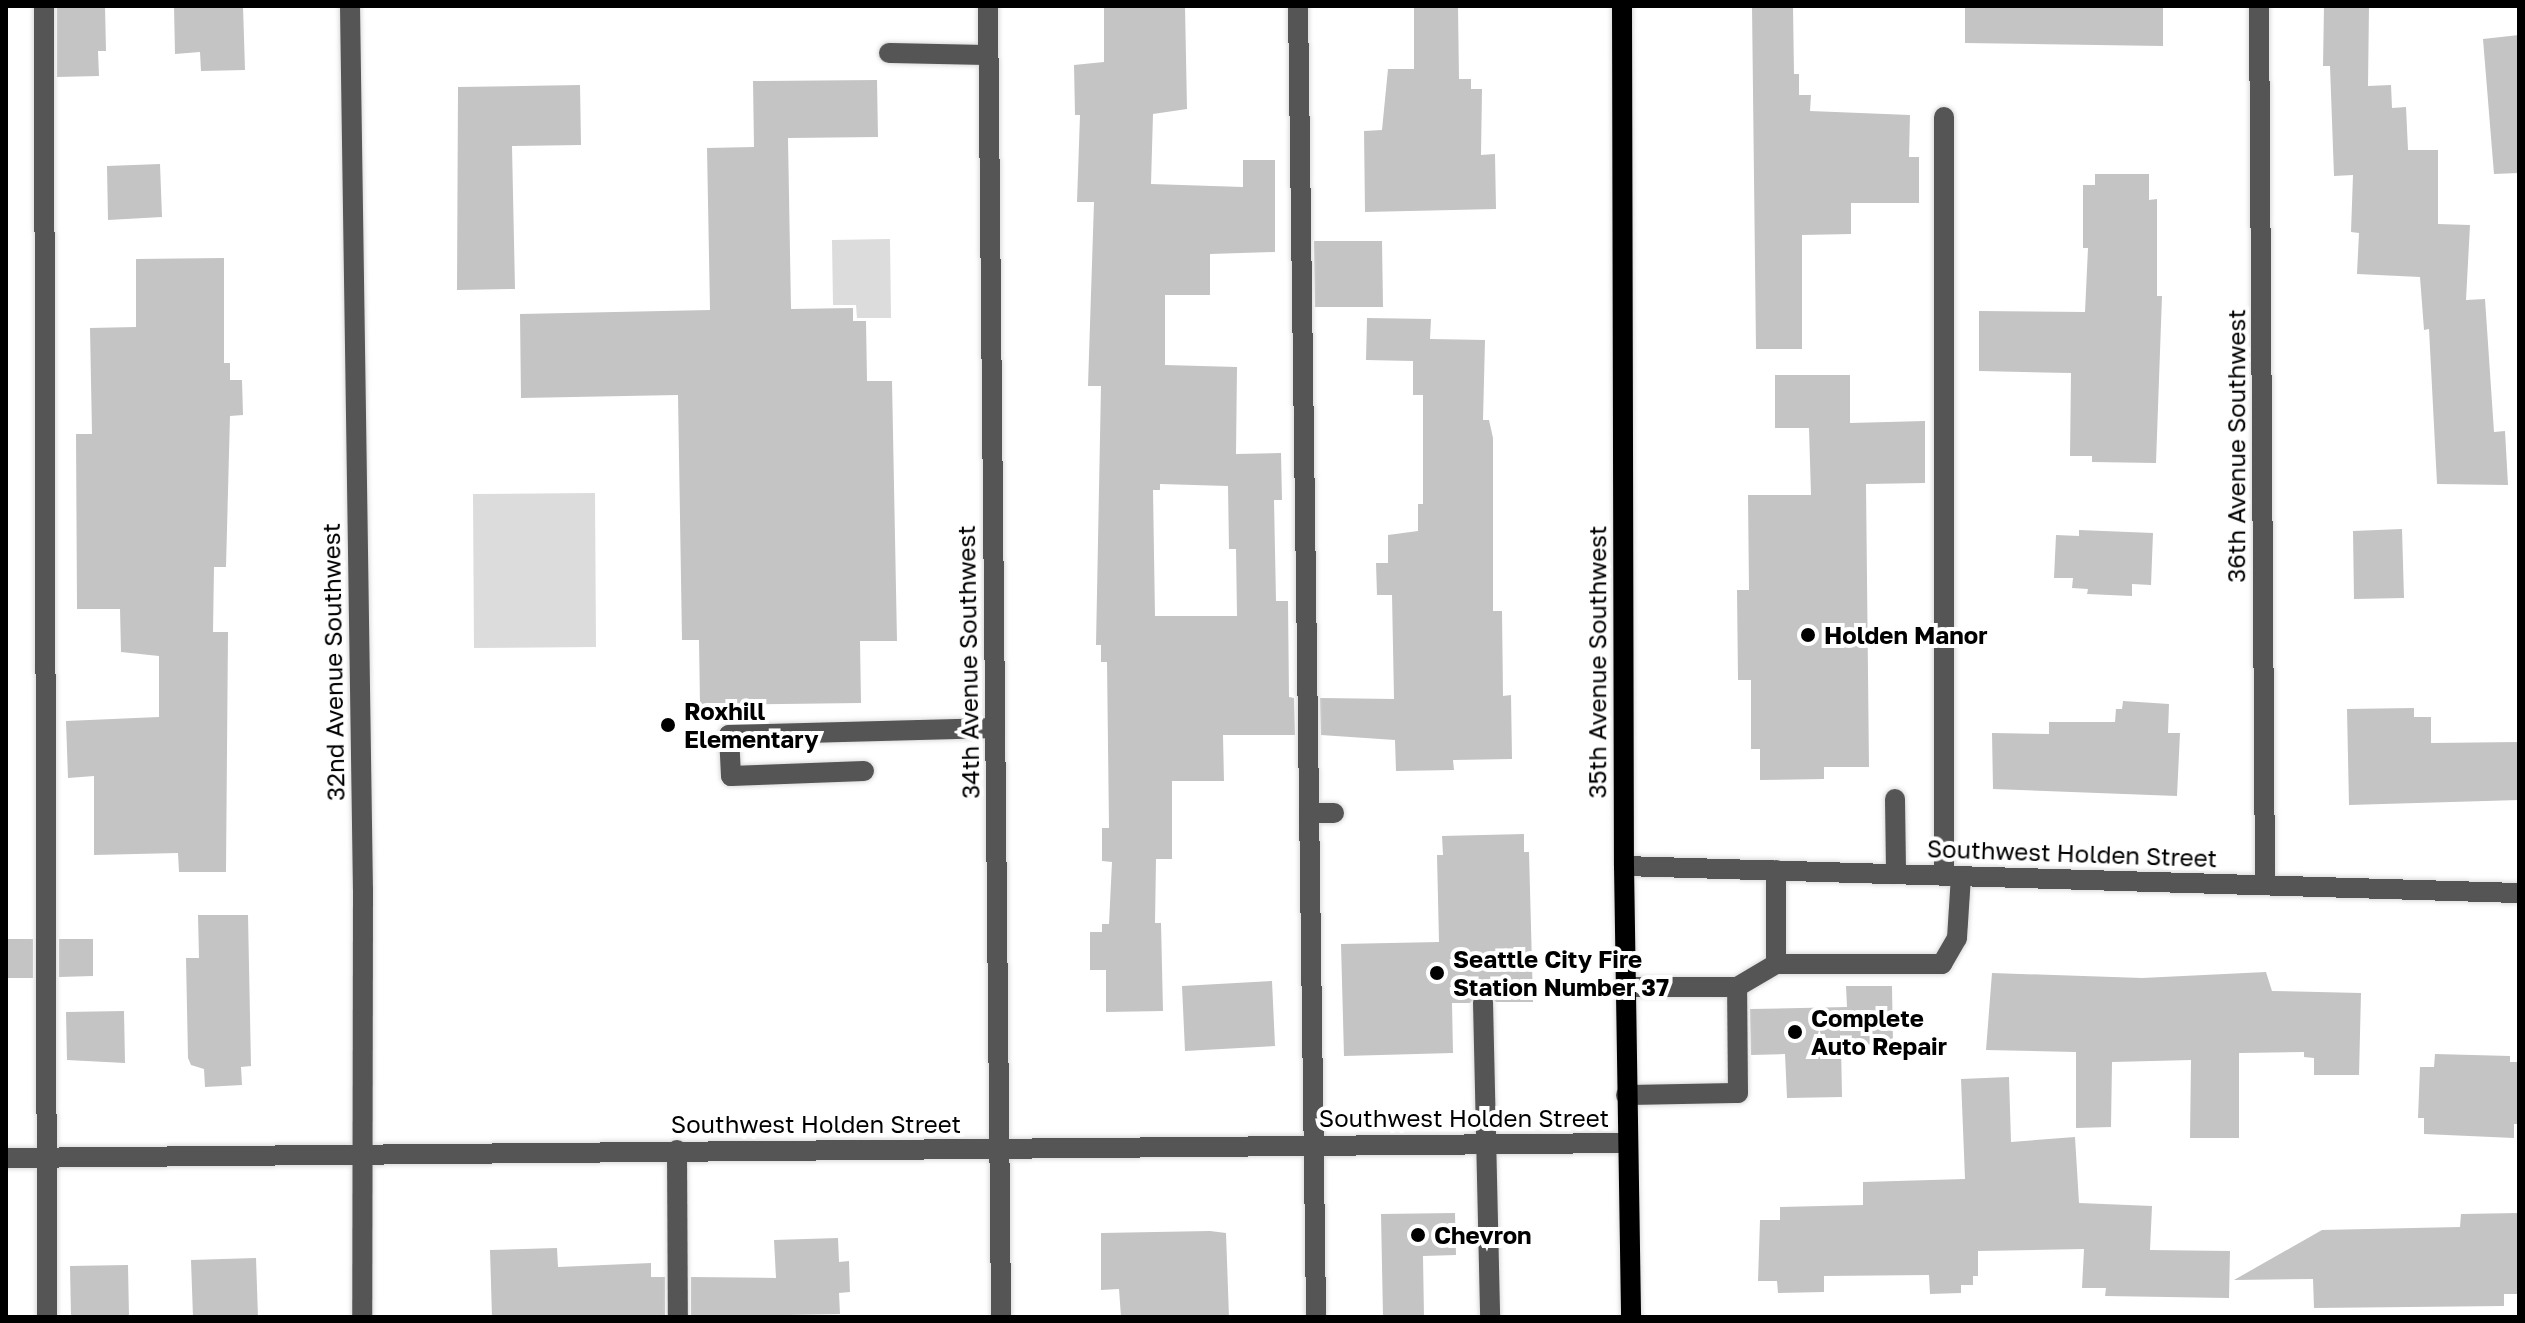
<!DOCTYPE html>
<html>
<head>
<meta charset="utf-8">
<style>
	body { margin:0 }
	#map { position:relative; width:2525px; height:1323px; overflow:hidden; background:#fff; font-family:"Golos Text",sans-serif }
	div>[style] { position:absolute }
	.green>* { inset:0; background:#dcdcdc }
	.building>* { inset:0; background:#c4c4c4 }
	.roads { filter:drop-shadow(0 0 2px #dbdbdb) drop-shadow(0 0 2px #dbdbdb) }
	.minor>* { height:20px; margin:-10px; padding:0 10px; transform-origin:10px; border-radius:10px; background:#555 }
	.major>* { height:20px; margin:-10px; padding:0 10px; transform-origin:10px; border-radius:10px; background:#000 }
	.dots>* { width:22px; height:22px; translate:-50% -50%; box-sizing:border-box; border:4px solid #fff; border-radius:50% }
	span { translate:-50% -50%; white-space:nowrap; text-align:center; line-height:1.15; -webkit-text-stroke:8px #fff; paint-order:stroke }
	.street-label { font-size:24px; color:#000 }
	.poi-label { font-size:24px; color:#000; font-weight:700 }
	.left { translate:0 -50%; text-align:left }
	.frame { position:absolute; inset:0; border:8px solid #000; pointer-events:none }
</style>
</head>
<body>
<div id="map">
	<div class="green">
		<i style="clip-path:polygon(890px 239px,891px 318px,857px 318px,856px 305px,833px 305px,832px 240px)"></i>
		<i style="clip-path:polygon(595px 493px,596px 647px,474px 648px,473px 494px)"></i>
	</div>
	<div class="building">
		<i style="clip-path:polygon(57px 6px,105px 6px,106px 51px,98px 51px,99px 76px,57px 77px)"></i>
		<i style="clip-path:polygon(174px 6px,243px 6px,245px 70px,201px 71px,200px 52px,175px 54px)"></i>
		<i style="clip-path:polygon(evenodd,1104px 6px,1185px 6px,1187px 109px,1153px 114px,1151px 184px,1243px 187px,1243px 160px,1275px 160px,1275px 252px,1210px 254px,1210px 295px,1165px 295px,1165px 365px,1237px 367px,1236px 454px,1281px 453px,1282px 500px,1274px 500px,1276px 601px,1288px 601px,1289px 697px,1294px 698px,1295px 735px,1223px 735px,1224px 781px,1172px 781px,1172px 859px,1156px 859px,1155px 923px,1161px 923px,1163px 1011px,1106px 1012px,1106px 970px,1090px 970px,1090px 932px,1102px 932px,1102px 924px,1109px 924px,1112px 862px,1102px 861px,1102px 828px,1109px 828px,1107px 662px,1101px 662px,1101px 645px,1096px 645px,1101px 386px,1088px 386px,1094px 202px,1077px 202px,1080px 115px,1075px 115px,1074px 65px,1104px 62px,1104px 6px,1160px 484px,1228px 486px,1229px 549px,1236px 549px,1237px 616px,1155px 616px,1153px 490px,1160px 490px,1160px 484px)"></i>
		<i style="clip-path:polygon(1414px 6px,1458px 6px,1459px 79px,1471px 79px,1471px 89px,1482px 89px,1481px 155px,1495px 154px,1496px 209px,1365px 212px,1364px 131px,1382px 130px,1388px 69px,1414px 69px)"></i>
		<i style="clip-path:polygon(1752px 6px,1793px 6px,1794px 74px,1799px 74px,1799px 95px,1811px 95px,1810px 111px,1910px 115px,1909px 157px,1919px 157px,1919px 203px,1851px 203px,1851px 234px,1802px 235px,1802px 349px,1756px 349px)"></i>
		<i style="clip-path:polygon(1965px 6px,2163px 6px,2163px 46px,1965px 43px)"></i>
		<i style="clip-path:polygon(2324px 6px,2369px 6px,2368px 86px,2391px 85px,2392px 108px,2406px 107px,2408px 150px,2438px 150px,2438px 224px,2470px 225px,2466px 300px,2485px 299px,2494px 432px,2505px 431px,2508px 485px,2437px 484px,2429px 329px,2424px 330px,2420px 277px,2357px 274px,2359px 233px,2351px 232px,2353px 175px,2334px 176px,2330px 66px,2323px 66px)"></i>
		<i style="clip-path:polygon(2519px 35px,2519px 173px,2494px 174px,2483px 39px)"></i>
		<i style="clip-path:polygon(877px 80px,878px 137px,788px 138px,791px 309px,853px 308px,853px 321px,866px 321px,867px 381px,892px 381px,897px 641px,860px 641px,861px 703px,700px 705px,699px 640px,682px 640px,678px 395px,521px 398px,520px 314px,710px 310px,707px 148px,754px 147px,753px 81px)"></i>
		<i style="clip-path:polygon(580px 85px,581px 145px,512px 146px,515px 289px,457px 290px,458px 87px)"></i>
		<i style="clip-path:polygon(160px 164px,162px 217px,108px 220px,107px 166px)"></i>
		<i style="clip-path:polygon(2095px 174px,2149px 174px,2149px 200px,2157px 199px,2157px 296px,2162px 296px,2156px 463px,2092px 462px,2092px 456px,2070px 456px,2071px 373px,1979px 371px,1979px 311px,2085px 312px,2088px 248px,2083px 248px,2083px 185px,2095px 185px)"></i>
		<i style="clip-path:polygon(1314px 241px,1382px 241px,1383px 307px,1315px 307px)"></i>
		<i style="clip-path:polygon(224px 258px,224px 363px,230px 363px,230px 380px,242px 380px,243px 415px,230px 416px,226px 567px,214px 567px,213px 632px,228px 632px,226px 872px,179px 872px,178px 853px,94px 855px,94px 776px,68px 778px,66px 721px,159px 717px,159px 656px,121px 652px,120px 609px,77px 609px,76px 434px,92px 434px,90px 328px,136px 327px,136px 259px)"></i>
		<i style="clip-path:polygon(1367px 318px,1431px 319px,1430px 339px,1485px 340px,1483px 420px,1489px 420px,1493px 438px,1493px 611px,1502px 611px,1503px 696px,1511px 695px,1512px 759px,1453px 760px,1454px 770px,1396px 771px,1395px 740px,1321px 735px,1320px 698px,1394px 699px,1392px 595px,1377px 595px,1376px 563px,1388px 563px,1388px 535px,1418px 531px,1418px 504px,1423px 504px,1423px 395px,1413px 395px,1413px 361px,1366px 360px)"></i>
		<i style="clip-path:polygon(1775px 375px,1850px 375px,1850px 423px,1925px 421px,1925px 483px,1866px 484px,1869px 767px,1824px 767px,1824px 779px,1760px 780px,1760px 749px,1751px 749px,1751px 680px,1738px 680px,1737px 590px,1749px 590px,1748px 495px,1811px 495px,1809px 428px,1775px 428px)"></i>
		<i style="clip-path:polygon(2402px 529px,2404px 598px,2354px 599px,2353px 531px)"></i>
		<i style="clip-path:polygon(2079px 530px,2153px 533px,2151px 585px,2132px 584px,2132px 596px,2087px 594px,2088px 589px,2072px 588px,2073px 578px,2054px 578px,2056px 535px,2079px 536px)"></i>
		<i style="clip-path:polygon(2123px 701px,2169px 704px,2168px 733px,2180px 733px,2177px 796px,1993px 789px,1992px 733px,2049px 734px,2049px 722px,2115px 722px,2116px 709px,2122px 709px)"></i>
		<i style="clip-path:polygon(2414px 708px,2414px 717px,2431px 717px,2431px 743px,2519px 742px,2519px 800px,2349px 805px,2347px 709px)"></i>
		<i style="clip-path:polygon(1524px 834px,1524px 852px,1529px 852px,1533px 1002px,1496px 1002px,1483px 989px,1470px 1003px,1452px 1003px,1453px 1053px,1344px 1056px,1341px 944px,1439px 942px,1437px 855px,1443px 855px,1442px 836px)"></i>
		<i style="clip-path:polygon(198px 915px,248px 915px,251px 1066px,241px 1067px,242px 1085px,205px 1087px,204px 1069px,191px 1065px,188px 1058px,186px 958px,199px 958px)"></i>
		<i style="clip-path:polygon(6px 939px,33px 939px,33px 978px,6px 978px)"></i>
		<i style="clip-path:polygon(59px 939px,93px 939px,93px 976px,59px 977px)"></i>
		<i style="clip-path:polygon(2266px 972px,2272px 991px,2361px 993px,2359px 1075px,2314px 1075px,2314px 1058px,2304px 1057px,2304px 1052px,2239px 1053px,2239px 1138px,2190px 1138px,2191px 1060px,2112px 1062px,2111px 1127px,2076px 1128px,2076px 1052px,1986px 1050px,1992px 973px,2142px 978px)"></i>
		<i style="clip-path:polygon(1272px 981px,1275px 1046px,1185px 1051px,1182px 986px)"></i>
		<i style="clip-path:polygon(1846px 986px,1892px 986px,1893px 1044px,1841px 1045px,1842px 1097px,1787px 1098px,1785px 1054px,1751px 1055px,1750px 1009px,1847px 1007px)"></i>
		<i style="clip-path:polygon(124px 1011px,125px 1063px,67px 1060px,66px 1012px)"></i>
		<i style="clip-path:polygon(2435px 1054px,2510px 1056px,2510px 1062px,2517px 1062px,2519px 1124px,2514px 1124px,2514px 1138px,2424px 1134px,2424px 1118px,2418px 1118px,2420px 1067px,2434px 1067px)"></i>
		<i style="clip-path:polygon(2009px 1077px,2011px 1142px,2075px 1137px,2079px 1203px,2152px 1206px,2150px 1250px,2230px 1251px,2229px 1298px,2105px 1296px,2106px 1288px,2082px 1288px,2084px 1249px,1978px 1251px,1978px 1276px,1973px 1276px,1973px 1285px,1961px 1285px,1961px 1293px,1930px 1294px,1929px 1275px,1824px 1276px,1824px 1292px,1778px 1293px,1777px 1281px,1758px 1281px,1760px 1220px,1780px 1220px,1780px 1207px,1863px 1205px,1863px 1182px,1965px 1179px,1961px 1079px)"></i>
		<i style="clip-path:polygon(1455px 1213px,1456px 1255px,1423px 1256px,1424px 1317px,1383px 1317px,1381px 1214px)"></i>
		<i style="clip-path:polygon(2519px 1213px,2519px 1294px,2504px 1294px,2504px 1306px,2314px 1308px,2313px 1279px,2234px 1280px,2322px 1230px,2460px 1227px,2461px 1214px)"></i>
		<i style="clip-path:polygon(1210px 1231px,1226px 1233px,1229px 1317px,1121px 1317px,1119px 1289px,1101px 1290px,1101px 1233px)"></i>
		<i style="clip-path:polygon(838px 1238px,839px 1262px,849px 1261px,850px 1292px,839px 1293px,840px 1314px,691px 1317px,691px 1277px,776px 1278px,774px 1240px)"></i>
		<i style="clip-path:polygon(557px 1248px,558px 1267px,651px 1263px,651px 1277px,665px 1277px,665px 1317px,492px 1317px,490px 1250px)"></i>
		<i style="clip-path:polygon(256px 1258px,258px 1317px,193px 1317px,191px 1260px)"></i>
		<i style="clip-path:polygon(128px 1265px,129px 1317px,71px 1317px,70px 1266px)"></i>
	</div>
	<div class="roads">
		<div class="minor">
			<i style="left:44px;top:6px;width:1311px;rotate:89.87deg"></i>
			<i style="left:350px;top:6px;width:884px;rotate:89.16deg"></i>
			<i style="left:363px;top:890px;width:427px;rotate:90.1deg"></i>
			<i style="left:988px;top:6px;width:1311px;rotate:89.43deg"></i>
			<i style="left:1298px;top:6px;width:1311px;rotate:89.21deg"></i>
			<i style="left:2259px;top:6px;width:879px;rotate:89.61deg"></i>
			<i style="left:889px;top:53px;width:99px;rotate:1.2deg"></i>
			<i style="left:1944px;top:117px;width:759px;rotate:90deg"></i>
			<i style="left:864px;top:771px;width:133px;rotate:177.8deg"></i>
			<i style="left:731px;top:776px;width:41px;rotate:-92.8deg"></i>
			<i style="left:729px;top:735px;width:266px;rotate:-1.5deg"></i>
			<i style="left:1895px;top:799px;width:75px;rotate:89.2deg"></i>
			<i style="left:1309px;top:813px;width:25px"></i>
			<i style="left:1624px;top:866px;width:895px;rotate:1.73deg"></i>
			<i style="left:1776px;top:964px;width:166px"></i>
			<i style="left:1942px;top:964px;width:30px;rotate:-60deg"></i>
			<i style="left:1957px;top:938px;width:62px;rotate:-86.3deg"></i>
			<i style="left:1625px;top:987px;width:112px"></i>
			<i style="left:1737px;top:987px;width:45px;rotate:-30.5deg"></i>
			<i style="left:1776px;top:964px;width:94px;rotate:-90deg"></i>
			<i style="left:1483px;top:1002px;width:315px;rotate:88.7deg"></i>
			<i style="left:1626px;top:1095px;width:112px;rotate:-1deg"></i>
			<i style="left:1738px;top:1093px;width:106px;rotate:-90.5deg"></i>
			<i style="left:677px;top:1150px;width:167px;rotate:89.7deg"></i>
			<i style="left:6px;top:1158px;width:1621px;rotate:-0.53deg"></i>
		</div>
		<div class="major">
			<i style="left:1622px;top:6px;width:860px;rotate:89.87deg"></i>
			<i style="left:1624px;top:866px;width:451px;rotate:89.1deg"></i>
		</div>
	</div>
	<div class="dots">
		<i style="left:1808px;top:635px;background:#000"></i>
		<i style="left:668px;top:725px;background:#000"></i>
		<i style="left:1437px;top:973px;background:#000"></i>
		<i style="left:1795px;top:1032px;background:#000"></i>
		<i style="left:1418px;top:1235px;background:#000"></i>
	</div>
	<div class="street-label">
		<span style="left:2236px;top:446px;rotate:-90deg">36th Avenue Southwest</span>
		<span style="left:333px;top:662px;rotate:-91deg">32nd Avenue Southwest</span>
		<span style="left:968px;top:662px;rotate:-91deg">34th Avenue Southwest</span>
		<span style="left:1597px;top:662px;rotate:-90deg">35th Avenue Southwest</span>
		<span style="left:2072px;top:853px;rotate:2deg">Southwest Holden Street</span>
		<span style="left:1464px;top:1118px">Southwest Holden Street</span>
		<span style="left:816px;top:1124px">Southwest Holden Street</span>
	</div>
	<div class="poi-label">
		<span class="left" style="left:1824px;top:635px">Holden Manor</span>
		<span class="left" style="left:684px;top:725px">Roxhill<br>Elementary</span>
		<span class="left" style="left:1453px;top:973px">Seattle City Fire<br>Station Number 37</span>
		<span class="left" style="left:1811px;top:1032px">Complete<br>Auto Repair</span>
		<span class="left" style="left:1434px;top:1235px">Chevron</span>
	</div>
	<div class="frame"></div>
</div>
</body>
</html>
